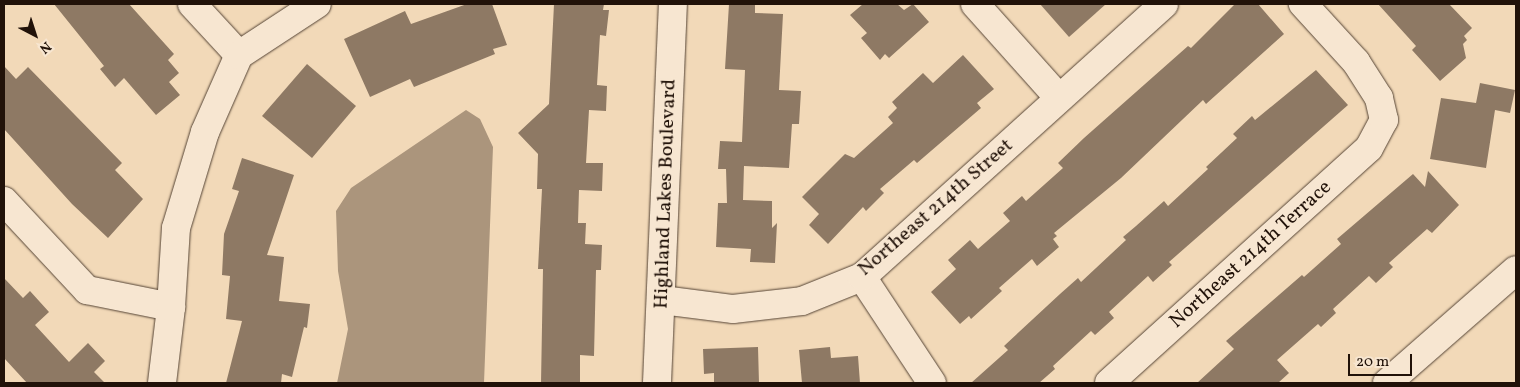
<!DOCTYPE html>
<html>
<head>
<meta charset="utf-8">
<style>
	body { margin:0 }
	#map { position:relative; width:1520px; height:387px; overflow:hidden; background:#f2d9b8; font-family:Vollkorn,serif }
	div>[style] { position:absolute }
	.water>* { inset:0; background:#ab957c }
	.building>* { inset:0; background:#8e7964 }
	.roads { filter:drop-shadow(0 0 1px #554435) drop-shadow(0 0 1px #554435) }
	.minor>* { height:28px; margin:-14px; padding:0 14px; transform-origin:14px; border-radius:14px; background:#f7e6d1 }
	span { translate:-50% -50%; white-space:nowrap; text-align:center; line-height:1.15; -webkit-text-stroke:4px #f7e6d1; paint-order:stroke }
	.street-label { font-size:20px; color:#211209 }
	.frame { position:absolute; inset:0; border:5px solid #211209; pointer-events:none }
	.north { position:absolute; left:10px; top:10px; width:50px; height:50px; -webkit-text-stroke:4px #f7e6d1; paint-order:stroke; rotate:140deg; font-size:14px; font-weight:700; line-height:20px; text-align:center; color:#211209 }
	.north::after { content:''; display:block; margin:auto; width:18px; height:22px; background:#211209; clip-path:polygon(50% 0,100% 100%,50% 72%,0 100%) }
	.scale { position:absolute; left:1348px; top:354px; width:64px; height:22px; box-sizing:border-box; border:2px solid #211209; border-top:0; padding-left:6px; font-size:15px; line-height:18px; white-space:nowrap; color:#211209; -webkit-text-stroke:4px #f7e6d1; paint-order:stroke }
</style>
</head>
<body>
<div id="map">
	<div class="water">
		<i style="clip-path:polygon(466px 110px,480px 119px,493px 147px,484px 383px,337px 383px,348px 329px,338px 271px,336px 211px,351px 188px)"></i>
	</div>
	<div class="building">
		<i style="clip-path:polygon(54px 4px,129px 4px,174px 54px,168px 60px,179px 73px,169px 82px,180px 95px,156px 115px,124px 78px,115px 87px,100px 69px,104px 66px)"></i>
		<i style="clip-path:polygon(467px 4px,492px 4px,507px 45px,493px 49px,495px 54px,414px 87px,410px 79px,370px 97px,344px 39px,405px 11px,411px 24px)"></i>
		<i style="clip-path:polygon(554px 4px,604px 4px,603px 10px,609px 10px,606px 36px,600px 35px,597px 85px,607px 86px,606px 111px,589px 110px,586px 163px,603px 163px,602px 191px,579px 190px,578px 223px,586px 223px,585px 244px,602px 245px,601px 270px,596px 270px,594px 356px,580px 355px,580px 383px,541px 383px,543px 269px,538px 269px,542px 189px,537px 189px,538px 154px,518px 133px,549px 104px)"></i>
		<i style="clip-path:polygon(729px 4px,755px 4px,755px 13px,783px 14px,779px 90px,801px 91px,799px 124px,792px 124px,789px 168px,744px 166px,743px 200px,772px 201px,772px 228px,777px 223px,775px 263px,750px 262px,751px 249px,716px 247px,718px 203px,727px 203px,726px 169px,718px 169px,720px 141px,742px 142px,745px 70px,725px 69px)"></i>
		<i style="clip-path:polygon(863px 4px,897px 4px,904px 10px,913px 4px,929px 22px,889px 58px,885px 54px,880px 60px,861px 38px,867px 33px,850px 15px)"></i>
		<i style="clip-path:polygon(1040px 4px,1106px 4px,1069px 37px)"></i>
		<i style="clip-path:polygon(1235px 4px,1258px 4px,1284px 34px,1206px 104px,1203px 100px,1121px 178px,1054px 233px,1057px 236px,1053px 239px,1059px 247px,1037px 266px,1032px 259px,999px 288px,1002px 291px,971px 319px,969px 316px,960px 324px,931px 292px,956px 269px,948px 260px,970px 240px,978px 249px,1010px 221px,1003px 213px,1022px 196px,1026px 201px,1063px 168px,1058px 163px,1084px 138px,1188px 46px,1191px 48px)"></i>
		<i style="clip-path:polygon(1378px 4px,1449px 4px,1472px 28px,1464px 36px,1467px 40px,1463px 44px,1466px 58px,1440px 81px,1412px 50px,1416px 46px)"></i>
		<i style="clip-path:polygon(963px 55px,994px 89px,977px 103px,981px 108px,917px 163px,914px 160px,880px 189px,884px 193px,866px 211px,863px 207px,828px 244px,809px 225px,819px 214px,802px 197px,845px 154px,854px 158px,893px 123px,888px 117px,897px 108px,892px 102px,923px 73px,933px 83px)"></i>
		<i style="clip-path:polygon(307px 64px,356px 106px,312px 158px,262px 116px)"></i>
		<i style="clip-path:polygon(4px 66px,16px 79px,28px 67px,122px 163px,115px 170px,143px 199px,108px 238px,72px 204px,4px 129px)"></i>
		<i style="clip-path:polygon(1316px 70px,1348px 105px,1169px 262px,1172px 265px,1153px 282px,1148px 276px,1109px 312px,1114px 318px,1095px 335px,1091px 331px,1053px 366px,1055px 369px,1039px 383px,971px 383px,1008px 350px,1004px 346px,1060px 294px,1078px 278px,1081px 282px,1126px 240px,1123px 237px,1136px 226px,1164px 201px,1168px 206px,1208px 169px,1206px 167px,1237px 138px,1233px 134px,1252px 116px,1255px 120px)"></i>
		<i style="clip-path:polygon(1480px 83px,1515px 90px,1510px 113px,1495px 110px,1486px 168px,1430px 159px,1441px 98px,1476px 103px)"></i>
		<i style="clip-path:polygon(242px 158px,294px 175px,267px 255px,284px 257px,279px 301px,310px 304px,307px 328px,304px 327px,292px 377px,282px 374px,281px 383px,226px 383px,242px 321px,226px 319px,230px 276px,222px 275px,224px 234px,239px 191px,232px 189px)"></i>
		<i style="clip-path:polygon(1428px 171px,1459px 205px,1432px 233px,1427px 229px,1389px 263px,1393px 267px,1376px 283px,1369px 276px,1333px 309px,1336px 313px,1321px 327px,1318px 324px,1277px 360px,1289px 373px,1278px 383px,1197px 383px,1234px 349px,1226px 341px,1302px 275px,1304px 277px,1341px 244px,1337px 239px,1413px 174px,1425px 187px)"></i>
		<i style="clip-path:polygon(4px 278px,23px 298px,30px 291px,49px 312px,35px 325px,69px 362px,88px 343px,105px 361px,94px 372px,105px 383px,27px 383px,4px 358px)"></i>
		<i style="clip-path:polygon(758px 347px,759px 383px,714px 383px,714px 373px,704px 374px,703px 349px)"></i>
		<i style="clip-path:polygon(830px 347px,831px 358px,858px 356px,860px 383px,802px 383px,799px 350px)"></i>
	</div>
	<div class="roads">
		<div class="minor">
			<i style="left:192px;top:4px;width:69px;rotate:47.3deg"></i>
			<i style="left:975px;top:4px;width:126px;rotate:48.2deg"></i>
			<i style="left:4px;top:201px;width:122px;rotate:47deg"></i>
			<i style="left:87px;top:290px;width:86px;rotate:11.4deg"></i>
			<i style="left:862px;top:277px;width:127px;rotate:56.6deg"></i>
			<i style="left:662px;top:300px;width:72px;rotate:7.2deg"></i>
			<i style="left:733px;top:309px;width:69px;rotate:-6.6deg"></i>
			<i style="left:802px;top:301px;width:65px;rotate:-21.8deg"></i>
			<i style="left:862px;top:277px;width:407px;rotate:-42.1deg"></i>
			<i style="left:162px;top:383px;width:77px;rotate:-83.2deg"></i>
			<i style="left:171px;top:307px;width:79px;rotate:-86.4deg"></i>
			<i style="left:176px;top:228px;width:100px;rotate:-73.2deg"></i>
			<i style="left:205px;top:132px;width:84px;rotate:-66.2deg"></i>
			<i style="left:239px;top:55px;width:93px;rotate:-33.2deg"></i>
			<i style="left:657px;top:383px;width:379px;rotate:-87.6deg"></i>
			<i style="left:1109px;top:383px;width:350px;rotate:-42.1deg"></i>
			<i style="left:1369px;top:148px;width:32px;rotate:-62deg"></i>
			<i style="left:1384px;top:120px;width:23px;rotate:-103deg"></i>
			<i style="left:1379px;top:98px;width:43px;rotate:-122.6deg"></i>
			<i style="left:1356px;top:62px;width:79px;rotate:-132.4deg"></i>
			<i style="left:1387px;top:383px;width:171px;rotate:-41.2deg"></i>
		</div>
	</div>
	<div class="street-label">
		<span style="left:666px;top:194px;rotate:-88deg">Highland Lakes Boulevard</span>
		<span style="left:936px;top:208px;rotate:-41deg">Northeast 214th Street</span>
		<span style="left:1251px;top:255px;rotate:-42deg">Northeast 214th Terrace</span>
	</div>
	<div class="frame"></div>
	<div class="north">N</div>
	<div class="scale">20 m</div>
</div>
</body>
</html>
